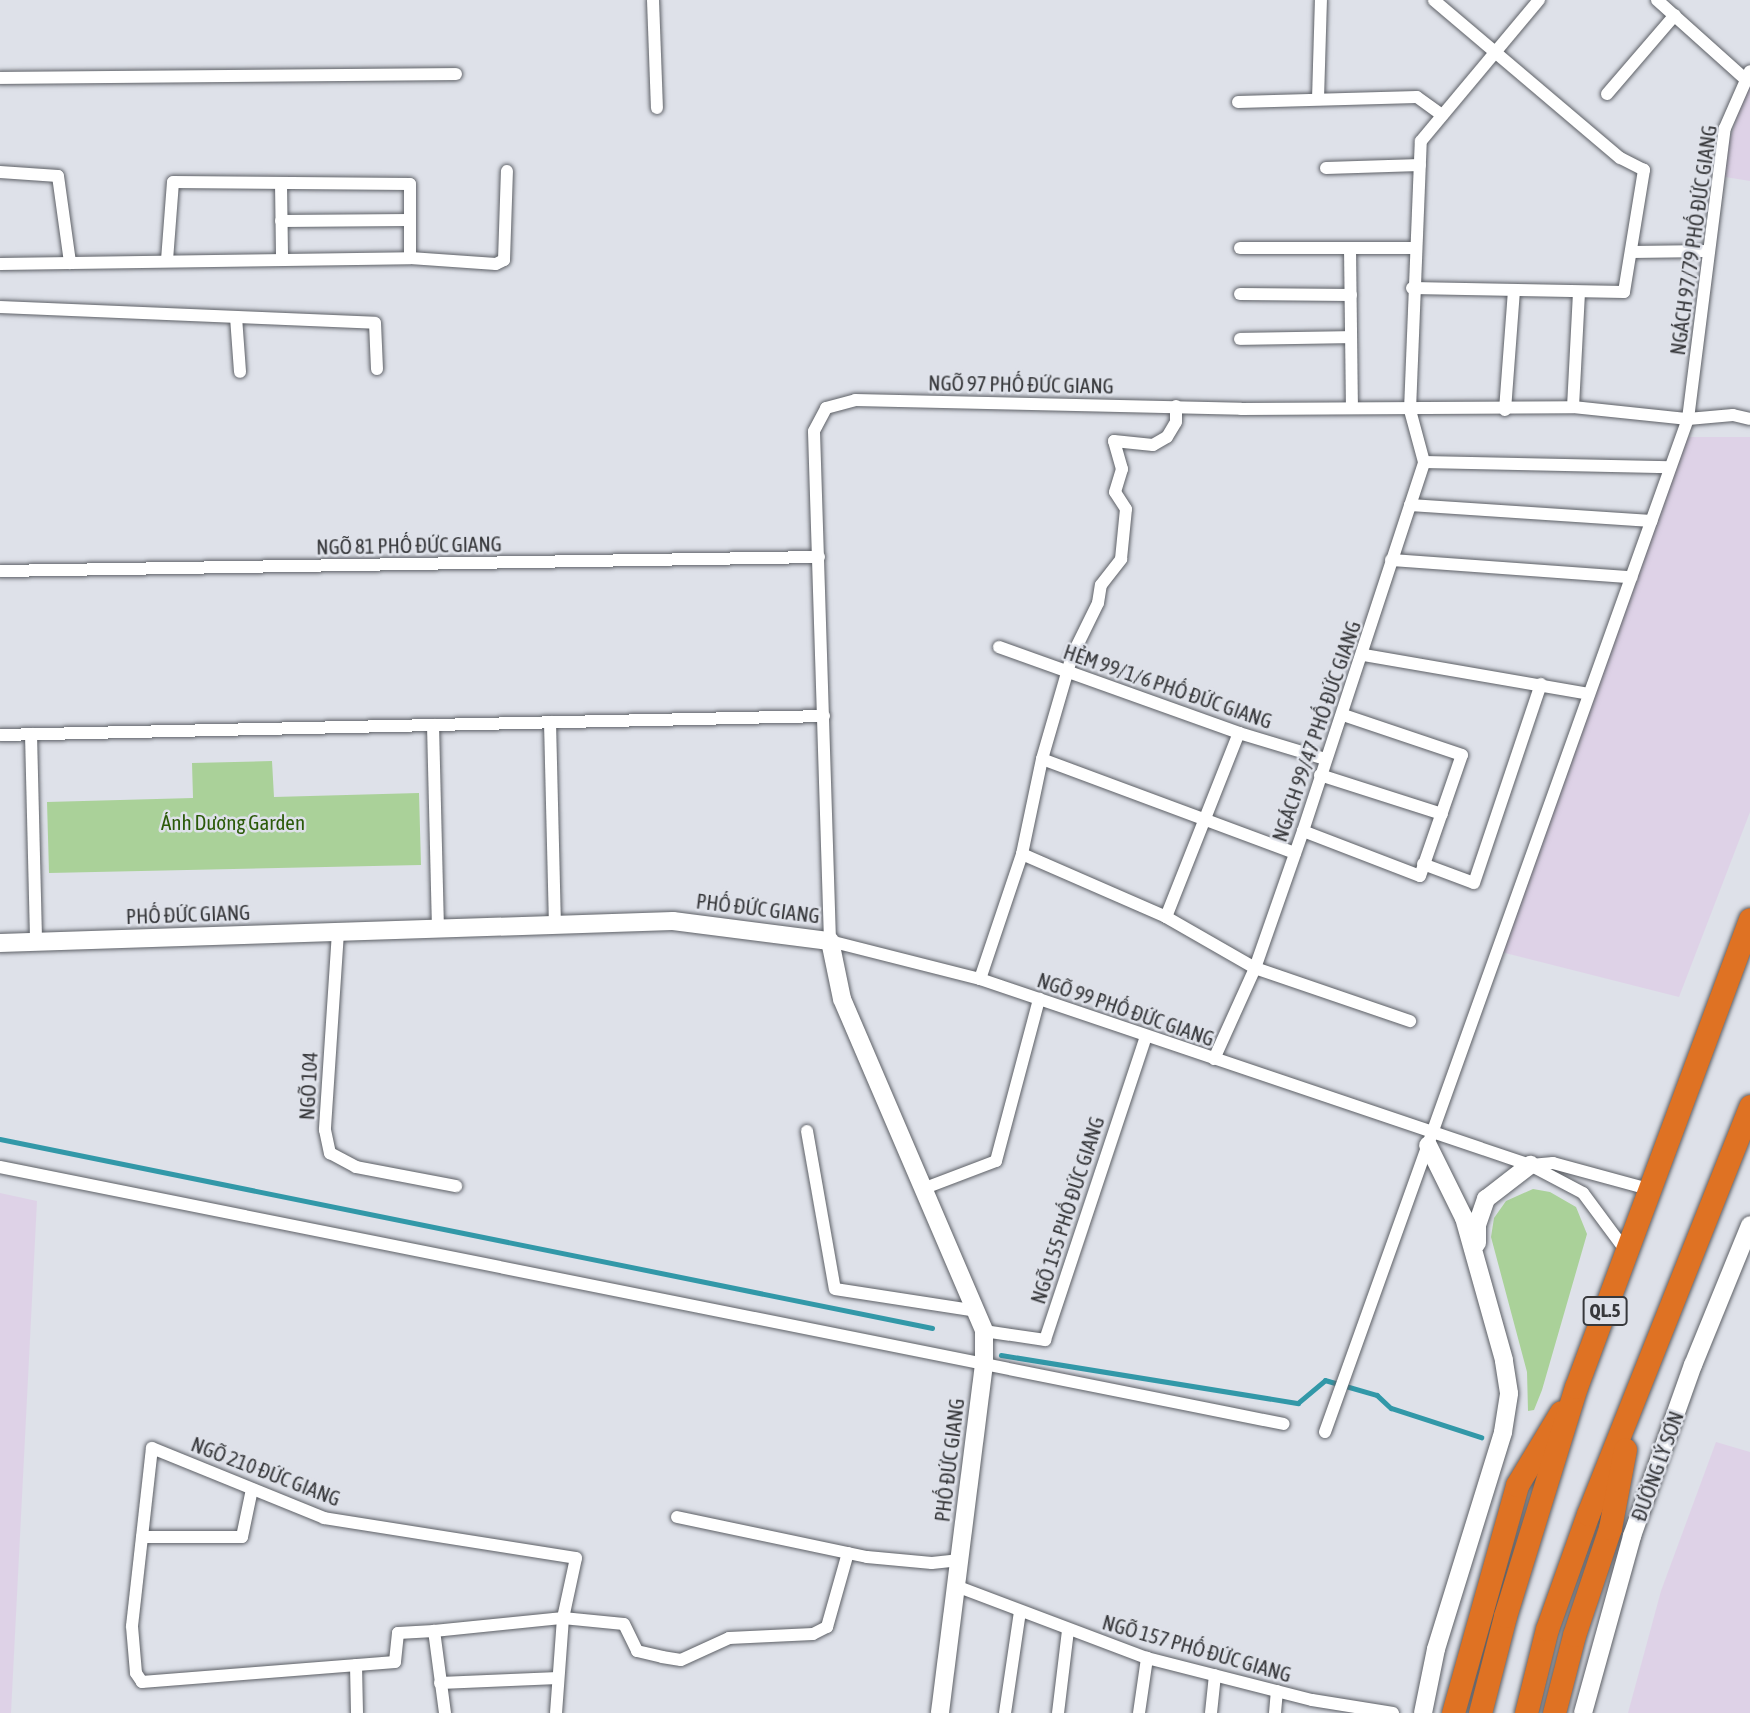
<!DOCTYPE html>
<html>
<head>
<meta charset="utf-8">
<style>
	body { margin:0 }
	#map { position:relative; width:1750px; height:1713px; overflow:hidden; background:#dee1e9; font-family:"Asap Condensed",sans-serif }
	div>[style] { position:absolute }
	.industrial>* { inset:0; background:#ded2e7 }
	.green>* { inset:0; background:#aad199 }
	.stream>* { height:4.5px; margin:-2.25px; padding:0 2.25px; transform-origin:2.25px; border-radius:2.25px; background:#3298a8 }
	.roads { filter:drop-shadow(0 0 2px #5d6066) drop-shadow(0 0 2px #5d6066) }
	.street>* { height:12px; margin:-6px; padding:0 6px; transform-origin:6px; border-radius:6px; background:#fff }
	.secondary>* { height:18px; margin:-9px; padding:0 9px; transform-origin:9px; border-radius:9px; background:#fff }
	.highway>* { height:23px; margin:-11.5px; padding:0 11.5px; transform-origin:11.5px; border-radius:11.5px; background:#df7223 }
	span { translate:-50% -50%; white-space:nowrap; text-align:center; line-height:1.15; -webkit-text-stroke:5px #dee1e9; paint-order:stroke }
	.shield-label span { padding:2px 5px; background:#dee1e9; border:2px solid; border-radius:5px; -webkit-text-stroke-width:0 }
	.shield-label { font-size:19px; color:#37383b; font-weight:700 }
	.street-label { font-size:21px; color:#37383b }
	.park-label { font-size:21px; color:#2b5a09 }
</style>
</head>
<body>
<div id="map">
	<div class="industrial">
		<i style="clip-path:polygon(1750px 71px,1750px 181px,1719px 176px)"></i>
		<i style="clip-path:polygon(1685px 437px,1750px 437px,1750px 812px,1679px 997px,1497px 951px)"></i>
		<i style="clip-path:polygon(0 1193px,37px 1201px,11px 1713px,0 1713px)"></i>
		<i style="clip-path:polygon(1716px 1442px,1750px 1452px,1750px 1713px,1628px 1713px,1661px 1591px)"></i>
	</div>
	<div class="green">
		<i style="clip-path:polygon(272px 761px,274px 797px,419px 793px,421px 865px,49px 873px,47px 802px,193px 798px,192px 763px)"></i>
		<i style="clip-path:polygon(1533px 1189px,1550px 1192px,1576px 1207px,1587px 1234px,1542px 1390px,1534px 1410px,1528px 1411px,1527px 1372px,1491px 1237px,1494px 1218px,1506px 1201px)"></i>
	</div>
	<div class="stream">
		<i style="left:0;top:1139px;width:951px;rotate:11.46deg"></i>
		<i style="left:1001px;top:1355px;width:301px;rotate:9.2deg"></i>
		<i style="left:1298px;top:1403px;width:35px;rotate:-40deg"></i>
		<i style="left:1325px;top:1380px;width:54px;rotate:16.1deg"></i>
		<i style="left:1377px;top:1395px;width:19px;rotate:43deg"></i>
		<i style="left:1391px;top:1408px;width:95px;rotate:17.9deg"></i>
	</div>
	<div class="roads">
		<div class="street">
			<i style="left:653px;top:0;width:108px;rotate:87.9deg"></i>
			<i style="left:1657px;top:0;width:118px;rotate:41.9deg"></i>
			<i style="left:0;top:78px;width:456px;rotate:-0.5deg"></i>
			<i style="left:1607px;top:94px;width:104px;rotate:-49.3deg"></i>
			<i style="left:1318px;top:99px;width:99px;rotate:-88.3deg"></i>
			<i style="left:1238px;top:102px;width:179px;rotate:-1.6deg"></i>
			<i style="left:1417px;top:97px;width:31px;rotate:36deg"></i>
			<i style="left:1326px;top:168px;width:94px;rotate:-1.8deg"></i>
			<i style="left:0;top:172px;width:58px;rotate:3.9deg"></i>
			<i style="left:58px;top:176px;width:88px;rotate:82.1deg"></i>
			<i style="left:281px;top:183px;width:76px;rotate:89.2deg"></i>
			<i style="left:281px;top:221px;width:129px;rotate:-0.4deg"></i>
			<i style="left:1240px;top:248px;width:175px"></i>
			<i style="left:1350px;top:248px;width:159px;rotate:89.3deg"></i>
			<i style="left:1631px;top:252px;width:78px;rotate:-0.7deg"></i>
			<i style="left:167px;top:260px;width:78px;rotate:-85.6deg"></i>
			<i style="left:173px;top:182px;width:237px;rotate:0.5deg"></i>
			<i style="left:410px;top:184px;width:74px;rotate:90deg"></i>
			<i style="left:0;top:264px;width:410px;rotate:-0.8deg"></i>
			<i style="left:410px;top:258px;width:86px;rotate:4deg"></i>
			<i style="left:496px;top:264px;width:9px;rotate:-27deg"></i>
			<i style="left:504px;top:260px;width:89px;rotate:-88.1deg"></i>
			<i style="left:1412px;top:288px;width:212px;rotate:1.1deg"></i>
			<i style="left:1624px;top:292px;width:124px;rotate:-80.7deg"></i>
			<i style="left:1644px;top:170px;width:27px;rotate:-153deg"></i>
			<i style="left:1620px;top:158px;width:244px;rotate:-139.7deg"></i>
			<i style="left:1240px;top:294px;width:111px;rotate:0.5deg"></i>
			<i style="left:0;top:307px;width:375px;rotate:2.4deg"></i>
			<i style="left:375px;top:323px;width:46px;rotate:87.5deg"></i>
			<i style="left:236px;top:317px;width:55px;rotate:85.8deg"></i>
			<i style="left:1240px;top:339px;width:111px;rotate:-1deg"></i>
			<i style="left:1573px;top:407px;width:115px;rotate:-87deg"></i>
			<i style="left:1505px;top:410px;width:119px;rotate:-85.7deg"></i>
			<i style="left:1424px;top:462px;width:246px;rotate:1.2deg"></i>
			<i style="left:1410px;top:505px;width:242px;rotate:3.8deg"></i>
			<i style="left:1391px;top:560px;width:241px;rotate:4.1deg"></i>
			<i style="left:0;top:571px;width:819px;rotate:-0.98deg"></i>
			<i style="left:999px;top:647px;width:255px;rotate:19.7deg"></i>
			<i style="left:1239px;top:733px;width:90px;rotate:16.8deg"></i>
			<i style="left:1364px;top:655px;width:228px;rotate:9.8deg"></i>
			<i style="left:550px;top:722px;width:202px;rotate:88.6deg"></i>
			<i style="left:433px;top:725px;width:203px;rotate:88.6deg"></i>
			<i style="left:31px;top:734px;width:208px;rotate:88.6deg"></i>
			<i style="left:0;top:735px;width:824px;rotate:-1.32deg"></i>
			<i style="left:1042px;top:759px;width:270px;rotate:20.4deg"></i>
			<i style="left:1320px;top:775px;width:128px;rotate:17.7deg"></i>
			<i style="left:1303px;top:831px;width:125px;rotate:21deg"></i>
			<i style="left:1420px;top:876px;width:128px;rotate:-70.9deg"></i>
			<i style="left:1462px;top:755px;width:126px;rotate:-161.4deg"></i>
			<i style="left:1022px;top:854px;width:157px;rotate:23.6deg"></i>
			<i style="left:1166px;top:917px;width:103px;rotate:29.8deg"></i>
			<i style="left:1255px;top:968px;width:164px;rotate:18.9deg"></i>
			<i style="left:1423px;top:864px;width:54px;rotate:20.4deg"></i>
			<i style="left:1474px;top:883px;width:210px;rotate:-71.4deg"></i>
			<i style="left:1166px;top:917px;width:198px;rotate:-68.4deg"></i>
			<i style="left:338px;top:932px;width:198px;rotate:93.8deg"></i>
			<i style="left:325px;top:1130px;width:24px;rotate:78deg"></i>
			<i style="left:330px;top:1153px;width:30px;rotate:28deg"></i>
			<i style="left:356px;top:1167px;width:102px;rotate:10.8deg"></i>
			<i style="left:980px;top:979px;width:132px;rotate:-71.4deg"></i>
			<i style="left:1022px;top:854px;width:97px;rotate:-78.1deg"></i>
			<i style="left:1042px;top:759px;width:107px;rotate:-73.8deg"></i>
			<i style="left:1072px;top:656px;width:59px;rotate:-63.9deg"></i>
			<i style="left:1098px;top:603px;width:18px;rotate:-81deg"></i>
			<i style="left:1101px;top:585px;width:33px;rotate:-52deg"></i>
			<i style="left:1121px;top:559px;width:50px;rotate:-84.3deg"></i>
			<i style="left:1126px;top:509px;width:20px;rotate:-123deg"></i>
			<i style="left:1115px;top:492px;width:24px;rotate:-73deg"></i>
			<i style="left:1122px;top:469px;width:29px;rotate:-106deg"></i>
			<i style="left:1114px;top:441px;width:39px;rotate:6deg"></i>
			<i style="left:1153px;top:445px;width:16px;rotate:-30deg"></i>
			<i style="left:1167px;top:437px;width:17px;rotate:-59deg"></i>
			<i style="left:1176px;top:422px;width:16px;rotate:-90deg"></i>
			<i style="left:1214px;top:1059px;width:100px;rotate:-65.7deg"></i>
			<i style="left:1255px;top:968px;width:145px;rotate:-70.7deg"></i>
			<i style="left:1303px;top:831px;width:388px;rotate:-71.8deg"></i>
			<i style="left:1424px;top:462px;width:54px;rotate:-105.1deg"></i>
			<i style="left:1410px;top:410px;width:269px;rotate:-87.7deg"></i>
			<i style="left:1421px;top:141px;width:184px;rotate:-50.1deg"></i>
			<i style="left:807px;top:1131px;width:160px;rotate:80deg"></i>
			<i style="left:835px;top:1289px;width:144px;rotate:8.8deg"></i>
			<i style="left:1531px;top:1165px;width:22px;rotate:-5deg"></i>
			<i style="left:1553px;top:1163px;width:99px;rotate:15.2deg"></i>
			<i style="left:0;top:1167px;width:1309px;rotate:11.32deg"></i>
			<i style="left:925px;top:1188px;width:76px;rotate:-20.8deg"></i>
			<i style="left:996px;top:1161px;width:168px;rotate:-75.1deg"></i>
			<i style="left:1626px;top:1251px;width:72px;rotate:-126.6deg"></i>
			<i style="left:1583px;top:1193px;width:60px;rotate:-152.2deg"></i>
			<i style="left:1530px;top:1165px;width:581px;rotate:-161.32deg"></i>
			<i style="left:980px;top:979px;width:155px;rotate:-165.8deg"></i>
			<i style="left:830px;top:941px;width:510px;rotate:-91.8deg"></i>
			<i style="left:814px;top:431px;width:26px;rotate:-62deg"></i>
			<i style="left:826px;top:408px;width:30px;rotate:-15deg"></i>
			<i style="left:855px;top:400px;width:386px;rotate:1.3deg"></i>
			<i style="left:1241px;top:409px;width:332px;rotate:-0.3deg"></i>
			<i style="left:1573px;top:407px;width:116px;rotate:6deg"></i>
			<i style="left:1688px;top:419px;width:45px;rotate:-5.1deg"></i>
			<i style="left:1733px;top:415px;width:17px;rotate:13deg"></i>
			<i style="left:984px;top:1331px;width:62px;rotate:8.4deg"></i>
			<i style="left:1045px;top:1340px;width:320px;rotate:-71.6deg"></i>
			<i style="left:1325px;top:1432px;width:1076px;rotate:-70.29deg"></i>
			<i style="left:1688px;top:419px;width:293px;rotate:-82.8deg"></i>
			<i style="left:1725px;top:128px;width:62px;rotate:-66.3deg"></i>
			<i style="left:677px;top:1517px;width:194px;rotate:11.9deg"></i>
			<i style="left:867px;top:1557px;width:65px;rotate:5.3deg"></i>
			<i style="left:932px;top:1563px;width:28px;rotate:-6deg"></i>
			<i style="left:142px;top:1537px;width:100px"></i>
			<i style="left:242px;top:1537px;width:49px;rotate:-78.2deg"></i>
			<i style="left:956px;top:1586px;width:204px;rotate:20.7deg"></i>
			<i style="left:1147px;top:1658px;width:170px;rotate:14.3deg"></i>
			<i style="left:1312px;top:1700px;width:82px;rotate:9.1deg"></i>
			<i style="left:434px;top:1631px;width:130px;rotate:-5.8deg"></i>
			<i style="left:563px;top:1618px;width:95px;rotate:94.2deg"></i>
			<i style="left:356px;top:1665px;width:48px;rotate:88.8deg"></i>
			<i style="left:440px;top:1683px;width:118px;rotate:-2.4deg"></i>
			<i style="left:445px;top:1713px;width:83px;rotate:-97.6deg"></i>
			<i style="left:434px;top:1631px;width:36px;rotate:177deg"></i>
			<i style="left:398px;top:1633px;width:29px;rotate:96deg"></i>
			<i style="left:395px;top:1662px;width:254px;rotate:175.5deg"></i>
			<i style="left:142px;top:1682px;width:11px;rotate:-124deg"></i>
			<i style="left:136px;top:1673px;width:47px;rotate:-94.9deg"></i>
			<i style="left:132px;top:1626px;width:179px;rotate:-83.6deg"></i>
			<i style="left:152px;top:1448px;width:186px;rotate:22.1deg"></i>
			<i style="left:324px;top:1518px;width:255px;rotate:9deg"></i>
			<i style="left:576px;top:1558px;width:61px;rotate:102.2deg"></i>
			<i style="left:563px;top:1618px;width:61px;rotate:5.6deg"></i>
			<i style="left:624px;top:1624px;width:30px;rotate:64deg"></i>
			<i style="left:637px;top:1651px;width:26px;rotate:13deg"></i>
			<i style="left:662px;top:1657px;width:19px;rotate:9deg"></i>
			<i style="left:681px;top:1660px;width:53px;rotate:-24.6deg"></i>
			<i style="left:729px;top:1638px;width:84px;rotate:-2.7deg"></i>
			<i style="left:813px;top:1634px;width:16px;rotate:-27deg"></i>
			<i style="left:827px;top:1627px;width:77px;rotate:-74.2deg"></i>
			<i style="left:1005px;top:1713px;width:103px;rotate:-81.6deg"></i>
			<i style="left:1058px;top:1713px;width:84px;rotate:-83.1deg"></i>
			<i style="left:1139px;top:1713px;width:56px;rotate:-81.7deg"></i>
			<i style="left:1211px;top:1713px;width:38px;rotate:-84deg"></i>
			<i style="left:1275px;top:1713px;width:22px;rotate:-85deg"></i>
		</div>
		<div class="secondary">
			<i style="left:0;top:943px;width:673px;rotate:-1.87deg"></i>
			<i style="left:673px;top:921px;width:158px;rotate:7.3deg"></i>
			<i style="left:830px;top:941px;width:59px;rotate:78.3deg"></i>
			<i style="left:842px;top:999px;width:361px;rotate:66.8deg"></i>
			<i style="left:984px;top:1331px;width:33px;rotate:90deg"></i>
			<i style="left:984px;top:1364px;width:352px;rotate:97.2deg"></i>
			<i style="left:1477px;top:1243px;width:18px;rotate:-90deg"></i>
			<i style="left:1477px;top:1225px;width:28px;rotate:-71deg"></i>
			<i style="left:1486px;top:1199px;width:56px;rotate:-37.7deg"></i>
			<i style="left:1423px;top:1713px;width:65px;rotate:-78.5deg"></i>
			<i style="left:1436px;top:1649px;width:227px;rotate:-72.8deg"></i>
			<i style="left:1503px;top:1432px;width:39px;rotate:-81deg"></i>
			<i style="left:1509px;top:1393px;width:33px;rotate:-99deg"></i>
			<i style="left:1504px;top:1360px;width:148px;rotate:-105.7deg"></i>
			<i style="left:1464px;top:1218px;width:81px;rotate:-116.3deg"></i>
			<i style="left:1583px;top:1713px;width:184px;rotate:-74.5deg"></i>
			<i style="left:1632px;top:1536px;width:182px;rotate:-70.4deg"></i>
			<i style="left:1693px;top:1365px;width:151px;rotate:-67.8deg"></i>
		</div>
		<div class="highway">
			<i style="left:1453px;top:1713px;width:237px;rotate:-74.3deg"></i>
			<i style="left:1517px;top:1485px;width:85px;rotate:-58.9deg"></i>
			<i style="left:1480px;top:1713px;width:100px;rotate:-75.5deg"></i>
			<i style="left:1505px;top:1616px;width:240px;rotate:-72.8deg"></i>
			<i style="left:1576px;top:1387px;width:499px;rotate:-69.6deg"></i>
			<i style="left:1526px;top:1713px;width:87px;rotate:-76deg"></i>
			<i style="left:1547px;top:1629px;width:122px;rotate:-70.4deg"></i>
			<i style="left:1588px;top:1514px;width:439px;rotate:-68.3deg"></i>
			<i style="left:1554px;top:1713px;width:81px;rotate:-75.6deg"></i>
			<i style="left:1574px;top:1635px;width:113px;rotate:-71.4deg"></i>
			<i style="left:1610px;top:1528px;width:80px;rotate:-79.2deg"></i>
		</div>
	</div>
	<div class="shield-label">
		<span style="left:1605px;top:1311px">QL.5</span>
	</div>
	<div class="street-label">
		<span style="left:1693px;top:240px;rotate:-82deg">NGÁCH 97/79 PHỐ ĐỨC GIANG</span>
		<span style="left:1021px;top:384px;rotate:1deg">NGÕ 97 PHỐ ĐỨC GIANG</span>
		<span style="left:409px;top:545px;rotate:-1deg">NGÕ 81 PHỐ ĐỨC GIANG</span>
		<span style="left:1168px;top:686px;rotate:19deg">HẺM 99/1/6 PHỐ ĐỨC GIANG</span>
		<span style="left:1316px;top:731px;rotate:-71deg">NGÁCH 99/47 PHỐ ĐỨC GIANG</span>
		<span style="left:758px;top:908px;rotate:7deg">PHỐ ĐỨC GIANG</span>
		<span style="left:188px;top:914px;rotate:-2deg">PHỐ ĐỨC GIANG</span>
		<span style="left:1126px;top:1009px;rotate:19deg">NGÕ 99 PHỐ ĐỨC GIANG</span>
		<span style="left:308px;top:1086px;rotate:-87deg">NGÕ 104</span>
		<span style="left:1067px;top:1210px;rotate:-72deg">NGÕ 155 PHỐ ĐỨC GIANG</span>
		<span style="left:949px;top:1460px;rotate:-83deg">PHỐ ĐỨC GIANG</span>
		<span style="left:1657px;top:1466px;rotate:-70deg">ĐƯỜNG LÝ SƠN</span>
		<span style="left:266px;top:1471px;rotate:21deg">NGÕ 210 ĐỨC GIANG</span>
		<span style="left:1197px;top:1648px;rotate:16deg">NGÕ 157 PHỐ ĐỨC GIANG</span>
	</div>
	<div class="park-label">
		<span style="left:233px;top:822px">Ánh Dương Garden</span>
	</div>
</div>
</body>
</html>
